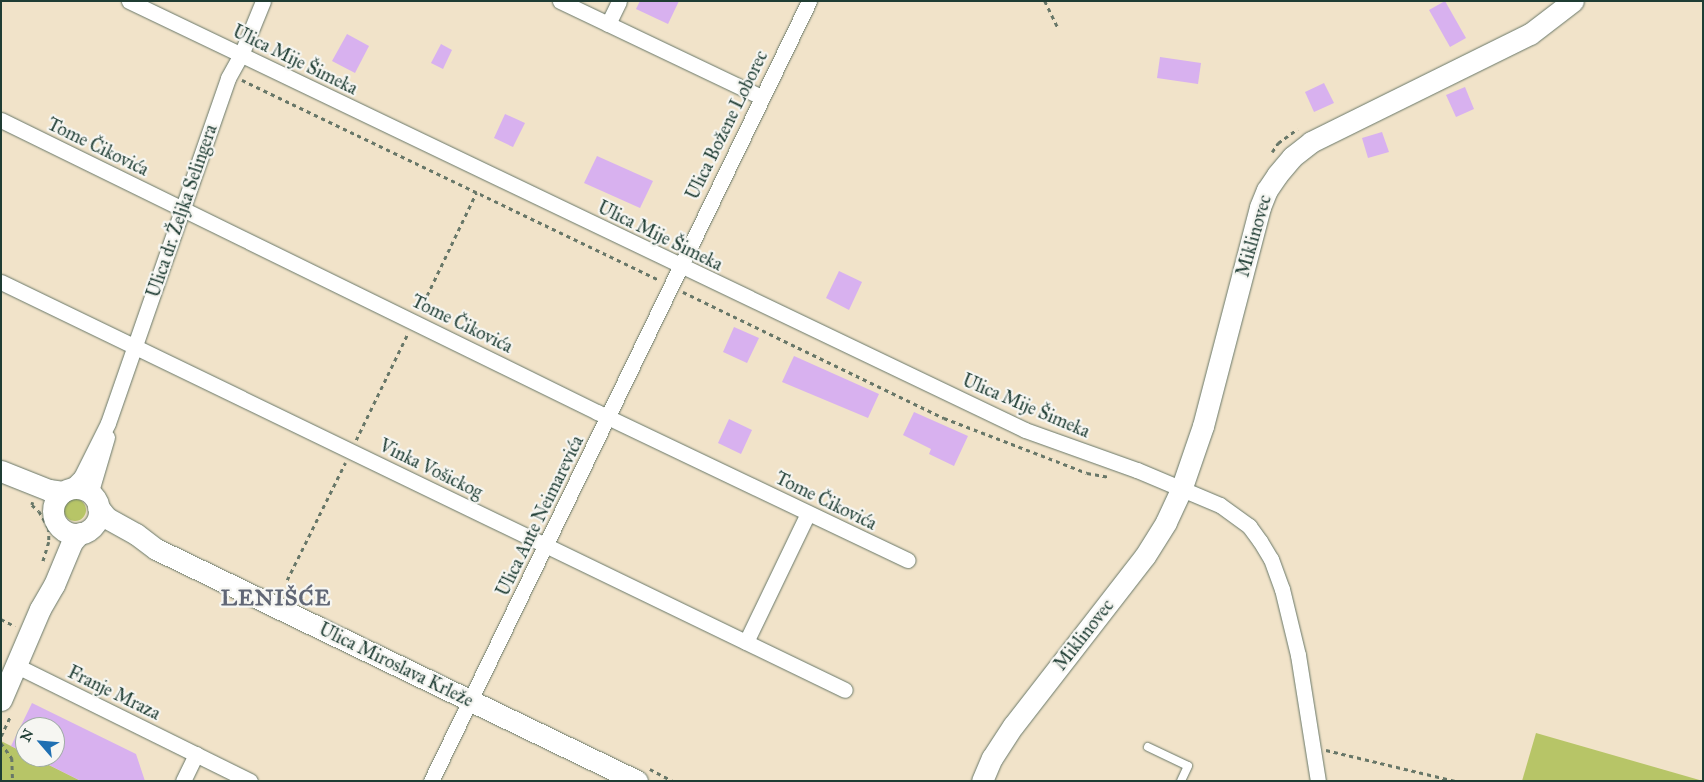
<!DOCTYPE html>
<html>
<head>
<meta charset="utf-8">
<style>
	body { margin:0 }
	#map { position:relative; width:1704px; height:782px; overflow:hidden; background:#f1e3c9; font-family:"IM FELL Great Primer",serif }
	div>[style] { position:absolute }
	.green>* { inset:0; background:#b7c567 }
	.round { border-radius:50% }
	.building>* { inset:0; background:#d8b1ef }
	.path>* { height:2.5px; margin-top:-1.25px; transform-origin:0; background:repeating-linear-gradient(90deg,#687768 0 4px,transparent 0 8px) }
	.roads { filter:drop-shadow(0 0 1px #687768) drop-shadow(0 0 1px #687768) }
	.lane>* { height:8px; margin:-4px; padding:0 4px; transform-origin:4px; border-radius:4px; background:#fff }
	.street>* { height:15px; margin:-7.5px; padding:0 7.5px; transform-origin:7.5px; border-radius:7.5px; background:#fff }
	.secondary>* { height:21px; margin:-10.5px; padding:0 10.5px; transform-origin:10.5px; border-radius:10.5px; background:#fff }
	.secondary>.ring { margin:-10.5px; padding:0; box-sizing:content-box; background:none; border:21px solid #fff; border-radius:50% }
	span { translate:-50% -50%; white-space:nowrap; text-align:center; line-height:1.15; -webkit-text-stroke:4.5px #f6f6f2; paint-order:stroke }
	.street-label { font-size:18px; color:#1f3d34 }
	.district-label { font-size:22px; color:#606675; font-weight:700; letter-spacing:1px }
	.frame { position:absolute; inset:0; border:2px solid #1f3d34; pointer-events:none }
	.north { position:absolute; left:15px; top:717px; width:50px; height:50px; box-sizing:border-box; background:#f6f6f2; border:1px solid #a0aca6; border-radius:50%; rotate:297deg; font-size:14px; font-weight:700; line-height:20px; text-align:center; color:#1f3d34 }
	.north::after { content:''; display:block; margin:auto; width:18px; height:22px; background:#1f6fb2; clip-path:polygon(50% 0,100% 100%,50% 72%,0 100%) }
</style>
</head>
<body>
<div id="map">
	<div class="green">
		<i class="round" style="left:64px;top:499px;width:22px;height:22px"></i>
		<i style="clip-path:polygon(1536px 733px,1703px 781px,1522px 781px)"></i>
		<i style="clip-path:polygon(1px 741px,25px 753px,25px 757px,33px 757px,81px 781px,1px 781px)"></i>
	</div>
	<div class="building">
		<i style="clip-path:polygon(640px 1px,679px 1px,668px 24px,636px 9px)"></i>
		<i style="clip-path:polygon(1445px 1px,1466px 38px,1450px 47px,1429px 10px)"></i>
		<i style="clip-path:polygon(347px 34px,369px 46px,355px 73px,332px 61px)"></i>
		<i style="clip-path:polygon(441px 44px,452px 50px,443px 69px,431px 63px)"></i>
		<i style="clip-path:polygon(1160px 57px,1201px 63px,1198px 84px,1157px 78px)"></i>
		<i style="clip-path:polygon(1324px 83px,1334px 103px,1314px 112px,1305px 92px)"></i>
		<i style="clip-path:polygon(1465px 87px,1474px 109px,1456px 117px,1446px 95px)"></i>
		<i style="clip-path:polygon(505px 114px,525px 123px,513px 147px,494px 138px)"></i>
		<i style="clip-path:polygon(1382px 132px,1389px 152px,1368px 158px,1362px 138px)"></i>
		<i style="clip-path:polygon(597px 156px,653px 181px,640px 208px,584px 183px)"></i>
		<i style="clip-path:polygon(839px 271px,862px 282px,849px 310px,826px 298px)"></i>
		<i style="clip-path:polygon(734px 327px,759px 338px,747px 363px,723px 352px)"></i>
		<i style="clip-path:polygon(794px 356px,879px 394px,868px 418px,782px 382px)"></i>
		<i style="clip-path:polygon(914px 412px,968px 436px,954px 466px,929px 454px,931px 449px,903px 435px)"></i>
		<i style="clip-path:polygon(729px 419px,752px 430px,741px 454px,718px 443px)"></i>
		<i style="clip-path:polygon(32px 703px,136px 754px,145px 781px,81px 781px,33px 757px,55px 757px,55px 727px,25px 727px,25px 753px,11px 746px)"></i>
	</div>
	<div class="path">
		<i style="left:1045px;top:1px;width:30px;rotate:64deg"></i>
		<i style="left:242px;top:80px;width:463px;rotate:25.6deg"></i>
		<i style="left:1272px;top:152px;width:11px;rotate:-56deg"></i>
		<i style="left:1278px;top:143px;width:24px;rotate:-36deg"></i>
		<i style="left:683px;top:292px;width:290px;rotate:25.8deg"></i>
		<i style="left:944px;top:418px;width:153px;rotate:21deg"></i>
		<i style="left:1087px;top:473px;width:23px;rotate:10deg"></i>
		<i style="left:420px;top:310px;width:130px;rotate:-64.4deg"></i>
		<i style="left:356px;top:440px;width:117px;rotate:-64.1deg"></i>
		<i style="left:33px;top:502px;width:3px;rotate:108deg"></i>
		<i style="left:32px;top:505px;width:9px;rotate:41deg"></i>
		<i style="left:39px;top:511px;width:20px;rotate:60deg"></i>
		<i style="left:49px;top:528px;width:14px;rotate:90deg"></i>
		<i style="left:49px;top:542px;width:21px;rotate:107deg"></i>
		<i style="left:287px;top:580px;width:131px;rotate:-63.6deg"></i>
		<i style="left:1px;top:619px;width:16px;rotate:27deg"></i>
		<i style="left:1px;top:736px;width:23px;rotate:-65deg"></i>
		<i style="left:1px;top:743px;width:19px;rotate:54deg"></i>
		<i style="left:12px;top:758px;width:23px;rotate:88deg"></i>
		<i style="left:1326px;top:750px;width:133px;rotate:13.5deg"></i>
		<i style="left:650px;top:769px;width:26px;rotate:28deg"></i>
	</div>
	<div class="roads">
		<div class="lane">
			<i style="left:1148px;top:747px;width:44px;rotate:25.4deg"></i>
			<i style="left:1188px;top:766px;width:17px;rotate:115deg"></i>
		</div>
		<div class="street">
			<i style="left:129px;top:1px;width:993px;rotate:25.58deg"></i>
			<i style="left:1025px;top:430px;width:119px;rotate:19.7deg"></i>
			<i style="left:1137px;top:470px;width:90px;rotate:22.9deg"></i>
			<i style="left:1220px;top:505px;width:36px;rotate:36deg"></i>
			<i style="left:1249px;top:526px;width:19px;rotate:54deg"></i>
			<i style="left:1260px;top:541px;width:21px;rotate:59deg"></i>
			<i style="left:1271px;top:559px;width:32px;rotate:70deg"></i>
			<i style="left:1282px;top:589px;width:68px;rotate:76.4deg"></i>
			<i style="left:1298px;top:655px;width:128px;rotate:81deg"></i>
			<i style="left:560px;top:1px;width:223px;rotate:25.5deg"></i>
			<i style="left:608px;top:24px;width:25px;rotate:-64deg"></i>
			<i style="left:1px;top:120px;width:664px;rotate:26.1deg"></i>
			<i style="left:597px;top:412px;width:344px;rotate:25.5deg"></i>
			<i style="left:1px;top:282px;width:937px;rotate:25.8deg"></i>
			<i style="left:69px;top:489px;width:17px;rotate:-45deg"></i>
			<i style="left:81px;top:477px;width:60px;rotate:-63.4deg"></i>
			<i style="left:108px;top:423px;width:365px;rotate:-70.8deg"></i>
			<i style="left:228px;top:78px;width:26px;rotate:-61deg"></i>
			<i style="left:241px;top:55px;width:58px;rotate:-67.8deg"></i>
			<i style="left:93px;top:496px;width:8px;rotate:-97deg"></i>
			<i style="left:92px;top:488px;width:53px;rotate:-73.6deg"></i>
			<i style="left:746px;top:642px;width:143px;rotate:-64.3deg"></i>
			<i style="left:15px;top:665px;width:262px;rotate:26.3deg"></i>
			<i style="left:183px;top:781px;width:30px;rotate:-64deg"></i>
			<i style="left:431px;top:781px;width:867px;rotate:-64.14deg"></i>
		</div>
		<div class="secondary">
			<i style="left:1px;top:471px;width:52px;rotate:21.6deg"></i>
			<i style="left:49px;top:490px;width:14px;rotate:8deg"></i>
			<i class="ring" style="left:53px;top:488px;width:25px;height:25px"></i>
			<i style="left:98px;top:507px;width:14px;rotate:51deg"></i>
			<i style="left:107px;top:518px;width:33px;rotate:29deg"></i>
			<i style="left:136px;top:534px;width:25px;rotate:37deg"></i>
			<i style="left:156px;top:549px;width:534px;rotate:25.75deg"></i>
			<i style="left:1px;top:700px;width:99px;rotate:-66.8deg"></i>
			<i style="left:40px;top:609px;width:28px;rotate:-60deg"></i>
			<i style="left:54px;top:585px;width:47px;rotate:-67.3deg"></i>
			<i style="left:72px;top:542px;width:12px;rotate:-48deg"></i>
			<i style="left:982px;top:781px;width:25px;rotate:-67deg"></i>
			<i style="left:992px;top:758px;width:38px;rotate:-57deg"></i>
			<i style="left:1013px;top:726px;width:215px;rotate:-52.2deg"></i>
			<i style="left:1145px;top:556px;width:40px;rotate:-58deg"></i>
			<i style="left:1166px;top:522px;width:38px;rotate:-65deg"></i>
			<i style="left:1182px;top:487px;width:65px;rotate:-71deg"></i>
			<i style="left:1203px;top:426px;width:226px;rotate:-75.4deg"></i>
			<i style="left:1260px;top:207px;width:18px;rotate:-68deg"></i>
			<i style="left:1267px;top:190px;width:18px;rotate:-56deg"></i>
			<i style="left:1277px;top:175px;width:23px;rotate:-50deg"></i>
			<i style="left:1292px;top:157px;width:24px;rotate:-38deg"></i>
			<i style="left:1311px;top:142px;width:244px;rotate:-26.3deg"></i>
			<i style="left:1530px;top:34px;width:54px;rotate:-37.5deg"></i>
		</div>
	</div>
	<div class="street-label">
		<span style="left:295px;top:60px;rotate:26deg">Ulica Mije Šimeka</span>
		<span style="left:727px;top:125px;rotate:-64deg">Ulica Božene Loborec</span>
		<span style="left:98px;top:147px;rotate:26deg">Tome Čikovića</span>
		<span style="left:182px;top:211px;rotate:-71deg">Ulica dr. Željka Selingera</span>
		<span style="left:660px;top:236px;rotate:26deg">Ulica Mije Šimeka</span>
		<span style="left:1254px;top:236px;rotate:-74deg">Miklinovec</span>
		<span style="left:462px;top:324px;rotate:26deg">Tome Čikovića</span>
		<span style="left:1026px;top:406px;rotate:23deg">Ulica Mije Šimeka</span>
		<span style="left:431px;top:469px;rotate:26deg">Vinka Vošickog</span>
		<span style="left:826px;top:501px;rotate:26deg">Tome Čikovića</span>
		<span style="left:540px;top:516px;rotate:-64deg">Ulica Ante Neimarevića</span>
		<span style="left:1084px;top:635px;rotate:-52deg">Miklinovec</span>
		<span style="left:396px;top:665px;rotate:26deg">Ulica Miroslava Krleže</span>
		<span style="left:114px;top:693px;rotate:26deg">Franje Mraza</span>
	</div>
	<div class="district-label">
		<span style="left:276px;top:598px">LENIŠĆE</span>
	</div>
	<div class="frame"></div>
	<div class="north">N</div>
</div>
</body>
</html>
